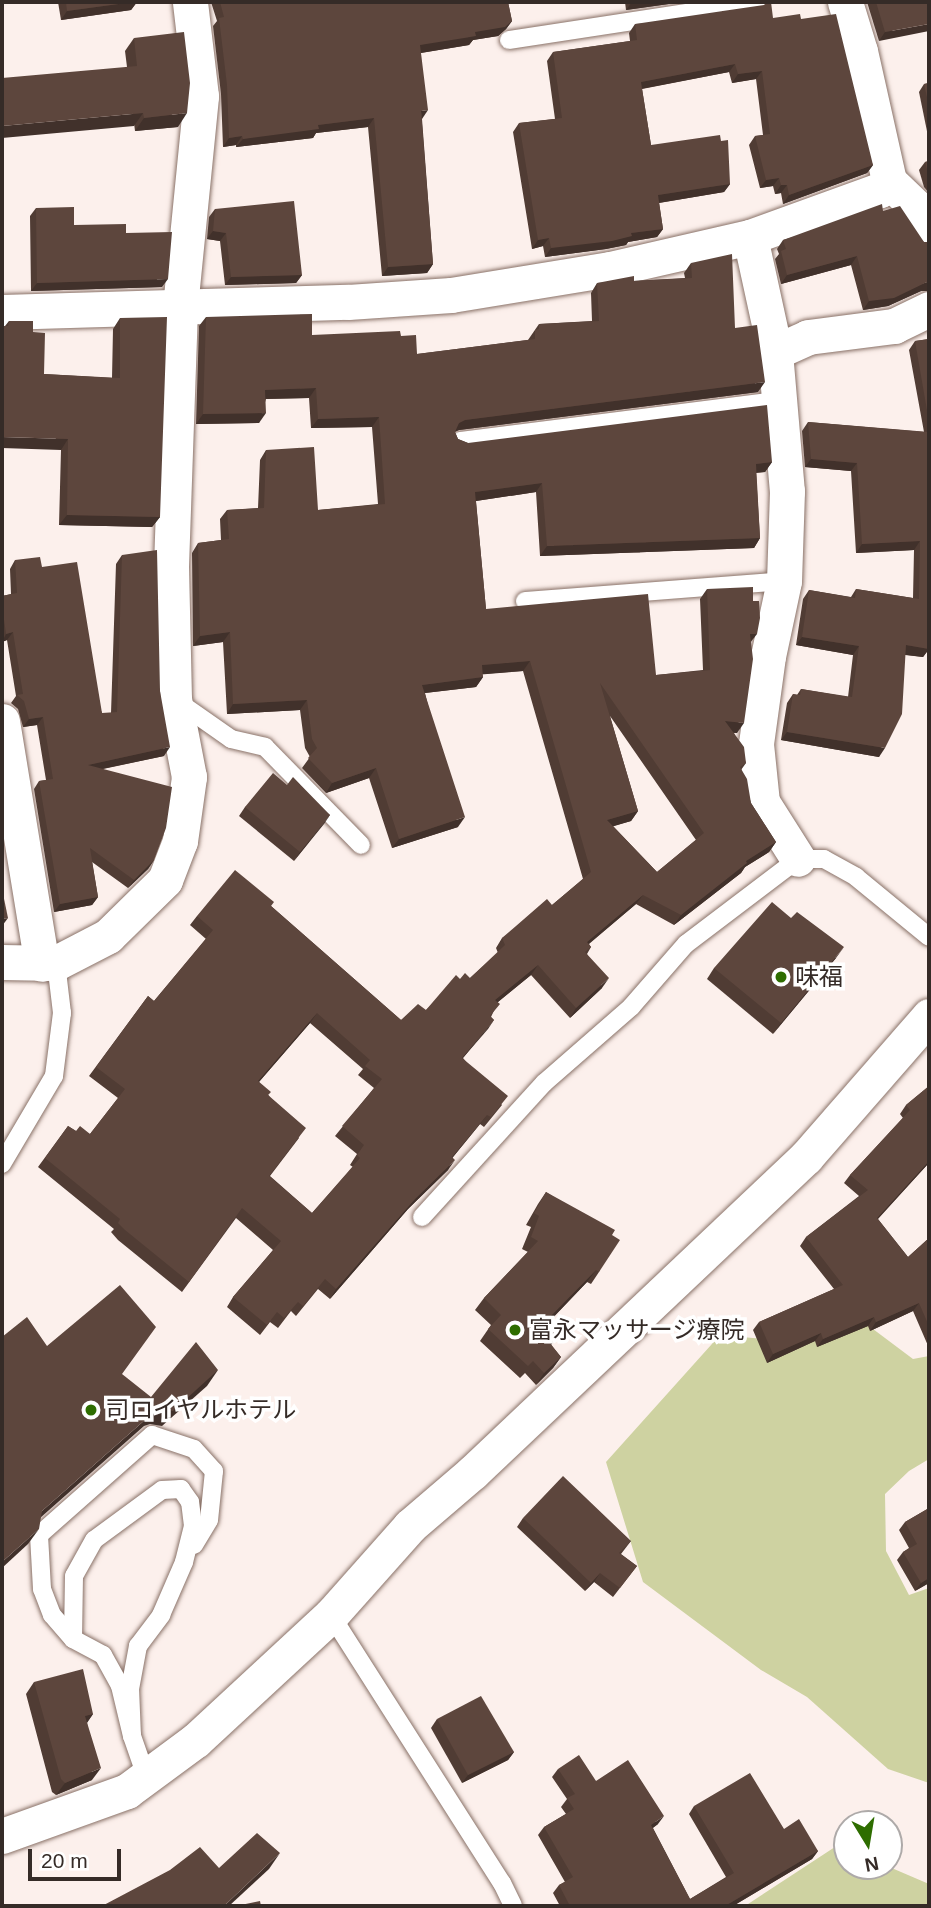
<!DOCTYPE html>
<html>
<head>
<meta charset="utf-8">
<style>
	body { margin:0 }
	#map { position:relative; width:931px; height:1908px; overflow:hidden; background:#fcf0ec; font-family:Helvetica,"Noto Sans JP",sans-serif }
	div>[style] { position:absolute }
	.green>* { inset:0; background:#ced2a1 }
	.roads { filter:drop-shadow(0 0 2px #897167) drop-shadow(0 0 2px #897167) }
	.service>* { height:18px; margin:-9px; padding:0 9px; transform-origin:9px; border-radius:9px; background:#fff }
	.minor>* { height:35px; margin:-17.5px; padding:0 17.5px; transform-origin:17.5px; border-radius:17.5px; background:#fff }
	.wall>* { inset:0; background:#503c34 }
	.shaded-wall>* { inset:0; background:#41312b }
	.building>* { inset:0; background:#5d463d }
	.dots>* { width:19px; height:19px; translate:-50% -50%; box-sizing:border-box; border:4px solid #fff; border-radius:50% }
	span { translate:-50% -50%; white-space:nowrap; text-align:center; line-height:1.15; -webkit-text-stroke:7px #fff; paint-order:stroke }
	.poi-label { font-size:24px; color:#352b27 }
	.left { translate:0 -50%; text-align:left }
	.frame { position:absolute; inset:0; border:4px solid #352b27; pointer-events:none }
	.north { position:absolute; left:833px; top:1810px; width:70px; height:70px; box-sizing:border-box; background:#fff; border:2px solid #aeaaa9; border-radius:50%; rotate:169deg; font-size:19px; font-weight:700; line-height:28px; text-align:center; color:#352b27 }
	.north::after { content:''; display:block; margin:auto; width:24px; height:32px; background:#2e6d00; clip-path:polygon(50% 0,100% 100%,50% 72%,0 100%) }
	.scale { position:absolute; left:28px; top:1849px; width:93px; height:32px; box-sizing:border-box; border:4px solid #352b27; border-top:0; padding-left:9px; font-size:21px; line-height:24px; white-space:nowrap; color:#352b27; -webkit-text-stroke:5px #fff; paint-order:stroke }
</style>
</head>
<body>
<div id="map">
	<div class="green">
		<i style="clip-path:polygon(853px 1314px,913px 1359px,929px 1356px,929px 1459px,909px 1471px,885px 1494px,886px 1551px,909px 1595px,929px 1588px,929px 1783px,888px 1769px,807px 1697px,761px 1670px,643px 1582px,606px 1462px,720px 1335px,786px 1341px)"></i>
		<i style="clip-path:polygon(838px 1845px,847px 1849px,847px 1866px,887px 1866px,929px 1884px,929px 1906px,745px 1906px)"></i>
	</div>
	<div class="roads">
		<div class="service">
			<i style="left:509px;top:40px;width:250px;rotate:-8.7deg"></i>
			<i style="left:460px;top:441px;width:320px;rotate:-7.2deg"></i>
			<i style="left:525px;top:601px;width:260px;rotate:-4.4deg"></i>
			<i style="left:177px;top:701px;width:66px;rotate:35.1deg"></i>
			<i style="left:231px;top:739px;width:35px;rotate:13deg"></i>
			<i style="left:265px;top:747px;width:137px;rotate:45.6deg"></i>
			<i style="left:2px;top:1164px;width:102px;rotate:-59.4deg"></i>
			<i style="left:54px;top:1076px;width:64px;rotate:-82.8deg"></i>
			<i style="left:62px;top:1013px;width:50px;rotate:-96.8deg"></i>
			<i style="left:422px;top:1217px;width:181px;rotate:-47.7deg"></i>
			<i style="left:544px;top:1083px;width:116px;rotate:-41.1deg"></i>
			<i style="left:631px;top:1007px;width:84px;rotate:-48.9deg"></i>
			<i style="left:686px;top:944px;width:141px;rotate:-37.2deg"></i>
			<i style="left:798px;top:859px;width:26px"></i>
			<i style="left:824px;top:859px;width:37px;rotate:29deg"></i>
			<i style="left:856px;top:877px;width:94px;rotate:39.4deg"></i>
			<i style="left:331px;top:1615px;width:318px;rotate:57.5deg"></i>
			<i style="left:502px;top:1883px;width:25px;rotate:64deg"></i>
			<i style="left:73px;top:1639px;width:32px;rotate:-131deg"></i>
			<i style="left:52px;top:1615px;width:28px;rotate:-111deg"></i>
			<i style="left:42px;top:1589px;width:54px;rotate:-93.2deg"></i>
			<i style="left:39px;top:1535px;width:151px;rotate:-41.5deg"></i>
			<i style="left:152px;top:1435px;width:44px;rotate:18.4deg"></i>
			<i style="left:194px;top:1449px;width:30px;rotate:48deg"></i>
			<i style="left:214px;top:1471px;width:49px;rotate:95.8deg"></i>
			<i style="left:209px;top:1520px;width:29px;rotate:121deg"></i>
			<i style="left:132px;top:1736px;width:47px;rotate:-92.4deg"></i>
			<i style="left:130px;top:1689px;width:44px;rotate:-79.5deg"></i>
			<i style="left:138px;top:1646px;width:39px;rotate:-53deg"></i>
			<i style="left:161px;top:1615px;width:58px;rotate:-66.5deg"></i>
			<i style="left:184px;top:1562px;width:37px;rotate:-76deg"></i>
			<i style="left:193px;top:1526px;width:24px;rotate:-97deg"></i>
			<i style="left:190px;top:1502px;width:16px;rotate:-125deg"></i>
			<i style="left:181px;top:1489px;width:19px;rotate:177deg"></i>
			<i style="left:162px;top:1490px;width:84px;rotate:143.7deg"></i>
			<i style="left:94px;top:1540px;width:41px;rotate:119.1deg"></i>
			<i style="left:74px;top:1576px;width:63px;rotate:90.9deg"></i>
			<i style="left:73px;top:1639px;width:34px;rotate:28deg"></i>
			<i style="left:103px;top:1655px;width:35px;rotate:61deg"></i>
			<i style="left:120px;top:1686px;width:51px;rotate:76.5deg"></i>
			<i style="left:132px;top:1736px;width:46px;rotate:70.8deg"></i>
		</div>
		<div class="minor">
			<i style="left:845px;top:2px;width:51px;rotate:73deg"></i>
			<i style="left:860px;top:51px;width:133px;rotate:77.4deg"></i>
			<i style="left:889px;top:181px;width:37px;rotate:44deg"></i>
			<i style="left:916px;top:207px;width:29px;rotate:63deg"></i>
			<i style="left:750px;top:237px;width:118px;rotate:77.7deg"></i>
			<i style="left:775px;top:352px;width:140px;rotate:85.1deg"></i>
			<i style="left:787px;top:491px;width:90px;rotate:91.9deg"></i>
			<i style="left:784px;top:581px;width:77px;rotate:102deg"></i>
			<i style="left:768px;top:656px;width:89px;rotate:97.8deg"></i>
			<i style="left:756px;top:744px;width:58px;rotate:84.1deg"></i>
			<i style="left:762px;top:802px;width:67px;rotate:57.7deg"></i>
			<i style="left:2px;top:312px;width:346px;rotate:-1.7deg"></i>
			<i style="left:348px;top:302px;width:103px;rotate:-3.9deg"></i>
			<i style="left:451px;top:295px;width:161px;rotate:-9.3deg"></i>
			<i style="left:610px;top:269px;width:144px;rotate:-12.9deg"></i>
			<i style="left:750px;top:237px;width:138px;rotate:-19.9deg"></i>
			<i style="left:880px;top:190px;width:13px;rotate:-45deg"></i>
			<i style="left:775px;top:352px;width:36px;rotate:-24deg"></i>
			<i style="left:808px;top:337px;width:87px;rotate:-7.3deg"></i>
			<i style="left:894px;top:326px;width:39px;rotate:-26deg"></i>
			<i style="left:2px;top:721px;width:246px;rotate:80.7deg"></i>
			<i style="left:2px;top:962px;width:54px;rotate:1.1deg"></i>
			<i style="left:56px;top:963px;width:59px;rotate:-27.4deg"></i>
			<i style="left:108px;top:936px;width:80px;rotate:-44.5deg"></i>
			<i style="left:165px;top:880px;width:42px;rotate:-69deg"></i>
			<i style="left:180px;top:841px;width:65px;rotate:-82deg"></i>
			<i style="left:189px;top:777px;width:79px;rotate:-100.9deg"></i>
			<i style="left:174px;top:699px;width:133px;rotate:-91.3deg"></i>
			<i style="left:171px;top:566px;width:259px;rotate:-88deg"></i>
			<i style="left:180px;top:307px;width:212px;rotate:-84.3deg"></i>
			<i style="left:201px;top:96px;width:95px;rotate:-96.7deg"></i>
			<i style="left:2px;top:1836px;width:133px;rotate:-19.8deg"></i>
			<i style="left:127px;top:1791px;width:86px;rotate:-36.5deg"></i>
			<i style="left:196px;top:1740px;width:184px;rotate:-42.8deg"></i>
			<i style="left:331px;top:1615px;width:119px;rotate:-48.4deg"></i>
			<i style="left:410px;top:1526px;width:83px;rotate:-40.6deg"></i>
			<i style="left:473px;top:1472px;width:458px;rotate:-43.4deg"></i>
			<i style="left:806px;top:1157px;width:187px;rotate:-48.9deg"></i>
		</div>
	</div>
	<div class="wall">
		<i style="clip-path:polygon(58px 2px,137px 2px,131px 10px,61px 20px)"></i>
		<i style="clip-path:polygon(211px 2px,508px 2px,512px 21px,506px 29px,498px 36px,473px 40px,469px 45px,421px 53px,422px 119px,433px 264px,427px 273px,382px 276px,368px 127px,316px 133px,313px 138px,236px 147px,236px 145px,223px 147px,221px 94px,213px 26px,217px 21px)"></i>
		<i style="clip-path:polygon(625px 2px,683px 2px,626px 10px)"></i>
		<i style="clip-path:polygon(867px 2px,929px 2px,879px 41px)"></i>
		<i style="clip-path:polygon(773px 18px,801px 19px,873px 165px,867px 173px,783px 204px,781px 193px,775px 194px,773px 186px,760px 188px,749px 145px,755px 136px,763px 135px,756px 79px,732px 83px,729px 72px,642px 89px,651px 145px,730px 184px,724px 192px,659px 203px,663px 229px,657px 237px,628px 242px,626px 245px,606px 249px,545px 257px,543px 246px,532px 249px,513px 132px,519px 123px,555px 119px,547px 61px,553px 52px,630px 41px,629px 33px,635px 24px)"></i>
		<i style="clip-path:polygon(134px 38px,178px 127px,135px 131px,125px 51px)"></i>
		<i style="clip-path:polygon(929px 83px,929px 141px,919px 92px,924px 84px)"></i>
		<i style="clip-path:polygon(929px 161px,929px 193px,924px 187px,919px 170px,925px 162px)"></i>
		<i style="clip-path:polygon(36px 208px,74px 225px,126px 233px,162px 287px,31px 291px,30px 216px)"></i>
		<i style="clip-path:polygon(215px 209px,302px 275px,296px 283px,225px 285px,220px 241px,207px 239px,209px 217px)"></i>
		<i style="clip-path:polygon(883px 211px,924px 242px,921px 291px,888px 306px,863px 310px,851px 265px,781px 284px,775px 259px,779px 254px,777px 249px,783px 240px)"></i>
		<i style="clip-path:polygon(evenodd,691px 263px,735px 328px,758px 392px,459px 430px,455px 432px,458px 439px,468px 443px,772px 462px,765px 472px,756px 473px,760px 538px,754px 548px,540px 556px,536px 492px,476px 501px,486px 609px,656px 675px,703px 670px,700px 599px,707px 589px,751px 642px,737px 733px,734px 733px,746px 763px,741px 770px,751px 803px,776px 842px,769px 852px,745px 867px,741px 873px,674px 925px,636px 904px,589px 944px,591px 947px,587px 954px,602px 988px,570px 1018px,531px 975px,498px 1002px,491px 1017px,494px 1020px,463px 1058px,502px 1105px,484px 1127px,480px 1124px,452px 1158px,448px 1170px,408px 1209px,330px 1299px,318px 1289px,296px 1316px,291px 1311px,278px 1328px,270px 1322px,260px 1335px,227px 1307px,233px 1297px,273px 1250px,236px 1218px,182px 1292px,118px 1240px,111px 1232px,114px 1229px,38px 1167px,68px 1126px,76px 1131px,90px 1134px,118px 1098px,89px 1076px,148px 996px,154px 1001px,206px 939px,190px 925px,197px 916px,271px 906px,401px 1020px,426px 1010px,460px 979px,470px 978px,498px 953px,496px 948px,502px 938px,552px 905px,583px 879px,523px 671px,482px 674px,483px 677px,476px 687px,425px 693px,458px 827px,392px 848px,369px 778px,326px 793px,302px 768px,310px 757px,305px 748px,300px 710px,227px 714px,223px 642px,193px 646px,192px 553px,198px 543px,221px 540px,220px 519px,227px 510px,258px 508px,260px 460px,266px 450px,318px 510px,378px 504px,372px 427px,311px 428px,309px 398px,266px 399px,259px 423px,196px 424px,199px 326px,206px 317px,312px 335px,401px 336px,417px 354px,528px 340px,539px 324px,592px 321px,591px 293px,597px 283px,685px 278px,684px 273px,691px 263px,610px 716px,696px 840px,657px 872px,613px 826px,631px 821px,638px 811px,610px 716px,691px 263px,310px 1023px,363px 1069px,358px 1075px,374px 1088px,335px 1136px,357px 1154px,350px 1165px,353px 1167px,312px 1213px,270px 1176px,299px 1138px,259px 1082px,310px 1023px)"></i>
		<i style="clip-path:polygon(120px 318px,160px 517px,152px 527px,59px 525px,61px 450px,5px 326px,9px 321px,33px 332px,44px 374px,112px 378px,113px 329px)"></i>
		<i style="clip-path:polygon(929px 339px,929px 649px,923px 657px,905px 655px,879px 757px,781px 740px,787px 703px,793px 694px,797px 695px,801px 689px,848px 697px,853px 655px,796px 645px,803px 599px,809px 590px,851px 597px,856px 589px,913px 598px,914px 550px,856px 553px,851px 471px,805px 467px,802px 431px,808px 422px,924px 432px,909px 350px,915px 341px)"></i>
		<i style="clip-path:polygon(122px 555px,160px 691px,164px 756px,103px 769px,154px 860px,148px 869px,128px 888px,92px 862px,98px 897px,92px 905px,54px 912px,34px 789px,39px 781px,46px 780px,37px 725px,23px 727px,18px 709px,11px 703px,16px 696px,7px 640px,2px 642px,2px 596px,11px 594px,10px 569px,15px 560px,42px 567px,102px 713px,111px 713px,116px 564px)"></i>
		<i style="clip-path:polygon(287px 785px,330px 815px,294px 861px,239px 816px,245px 807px)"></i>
		<i style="clip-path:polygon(836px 958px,773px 1034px,707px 979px,714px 968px)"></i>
		<i style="clip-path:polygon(929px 1086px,927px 1165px,878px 1219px,908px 1257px,929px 1238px,929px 1348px,913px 1311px,870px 1331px,868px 1326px,817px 1347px,815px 1341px,767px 1363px,753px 1330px,759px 1322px,834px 1289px,800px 1246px,806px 1237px,859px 1196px,844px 1183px,850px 1175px,903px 1118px,900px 1114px,906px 1105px)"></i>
		<i style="clip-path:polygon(546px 1192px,612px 1235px,599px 1272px,591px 1284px,587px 1282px,548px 1323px,559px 1334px,551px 1345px,561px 1357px,553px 1368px,536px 1385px,525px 1373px,520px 1378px,480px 1341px,491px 1325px,475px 1310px,484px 1298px,528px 1252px,522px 1249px,531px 1227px,526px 1225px,538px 1204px)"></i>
		<i style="clip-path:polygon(929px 1508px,929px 1583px,915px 1591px,897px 1560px,903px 1552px,909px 1548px,899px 1530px,905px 1522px)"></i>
		<i style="clip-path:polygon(523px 1518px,631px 1541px,621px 1554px,637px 1566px,613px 1597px,594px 1582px,585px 1591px,517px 1527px)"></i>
		<i style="clip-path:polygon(34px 1682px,93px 1714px,87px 1722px,92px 1780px,56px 1795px,52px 1792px,26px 1694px)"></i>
		<i style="clip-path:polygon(437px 1719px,514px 1752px,508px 1760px,462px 1783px,431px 1728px)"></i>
		<i style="clip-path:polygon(558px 1769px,596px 1781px,658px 1824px,653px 1828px,690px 1899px,726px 1877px,689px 1814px,694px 1806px,784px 1829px,818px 1851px,812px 1859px,733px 1906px,560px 1906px,553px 1893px,559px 1885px,565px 1882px,538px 1835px,544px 1827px,566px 1814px,561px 1807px,567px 1799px,552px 1777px)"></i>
	</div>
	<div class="shaded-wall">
		<i style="clip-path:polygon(133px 2px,137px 2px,131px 10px,61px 20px,67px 11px)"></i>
		<i style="clip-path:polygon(632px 2px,683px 2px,626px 10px)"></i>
		<i style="clip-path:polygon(512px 21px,506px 29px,498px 36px,473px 40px,469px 45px,414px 54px,420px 45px,475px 32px)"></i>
		<i style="clip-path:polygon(929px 24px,929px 31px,879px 41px,885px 32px)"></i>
		<i style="clip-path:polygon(735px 64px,729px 72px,635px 90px,641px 82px)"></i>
		<i style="clip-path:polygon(762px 71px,756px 79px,732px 83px,738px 74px)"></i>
		<i style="clip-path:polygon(428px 110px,422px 119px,421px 111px)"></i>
		<i style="clip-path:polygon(143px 113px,134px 126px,2px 138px,2px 126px)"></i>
		<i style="clip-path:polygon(187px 113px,178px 127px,135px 131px,144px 118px)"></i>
		<i style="clip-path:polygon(374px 118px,368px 127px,316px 133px,313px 138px,236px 147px,243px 139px,318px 125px)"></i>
		<i style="clip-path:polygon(242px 136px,236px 145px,223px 147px,229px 138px)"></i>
		<i style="clip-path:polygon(873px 165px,867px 173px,783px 204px,789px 195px)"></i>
		<i style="clip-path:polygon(779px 178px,773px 186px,760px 188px,766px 180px)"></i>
		<i style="clip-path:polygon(730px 184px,724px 192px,652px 204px,658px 195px)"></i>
		<i style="clip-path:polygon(781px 185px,787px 185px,781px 193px,775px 194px)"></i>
		<i style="clip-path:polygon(663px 229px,657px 237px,628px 242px,626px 245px,606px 249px,545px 257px,551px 248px,631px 233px)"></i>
		<i style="clip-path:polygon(213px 231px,226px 233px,220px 241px,207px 239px)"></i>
		<i style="clip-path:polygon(549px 238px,543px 246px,532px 249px,538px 240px)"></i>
		<i style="clip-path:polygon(857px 256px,851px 265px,781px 284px,787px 275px)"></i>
		<i style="clip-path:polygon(433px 264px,427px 273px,382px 276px,388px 267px)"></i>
		<i style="clip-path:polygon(302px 275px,296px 283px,225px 285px,231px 277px)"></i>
		<i style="clip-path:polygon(168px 279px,162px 287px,31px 291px,37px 283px)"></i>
		<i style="clip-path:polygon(927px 282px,929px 283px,929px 291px,921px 291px,888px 306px,863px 310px,869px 301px)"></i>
		<i style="clip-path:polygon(765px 382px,758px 392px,459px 430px,453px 432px,459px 423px,465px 420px)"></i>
		<i style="clip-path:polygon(316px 388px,309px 398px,259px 399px,265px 390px)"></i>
		<i style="clip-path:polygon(266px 413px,259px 423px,196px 424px,203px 414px)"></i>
		<i style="clip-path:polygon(379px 417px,372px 427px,311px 428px,318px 419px)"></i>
		<i style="clip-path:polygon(2px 437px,68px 439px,61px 450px,2px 448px)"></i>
		<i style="clip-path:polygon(811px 459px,857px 463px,851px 471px,805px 467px)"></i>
		<i style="clip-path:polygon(772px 462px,765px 472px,749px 473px,756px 464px)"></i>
		<i style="clip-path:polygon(542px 483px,536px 492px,469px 502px,475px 492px)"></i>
		<i style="clip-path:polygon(67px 515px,160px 517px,152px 527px,59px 525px)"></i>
		<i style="clip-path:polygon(760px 538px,754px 548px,540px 556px,547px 546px)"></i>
		<i style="clip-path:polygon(920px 541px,914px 550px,856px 553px,862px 544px)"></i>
		<i style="clip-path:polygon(13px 632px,7px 640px,2px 642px,6px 634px)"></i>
		<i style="clip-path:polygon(230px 632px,223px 642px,193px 646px,200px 636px)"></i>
		<i style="clip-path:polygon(750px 634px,757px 634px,750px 643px)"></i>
		<i style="clip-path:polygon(802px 637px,859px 646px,853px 655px,796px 645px)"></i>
		<i style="clip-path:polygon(906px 645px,929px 649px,923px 657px,900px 654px)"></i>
		<i style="clip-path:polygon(530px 661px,523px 671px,475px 675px,482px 665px)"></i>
		<i style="clip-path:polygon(483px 677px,476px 687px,416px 694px,422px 685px)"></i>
		<i style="clip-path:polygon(307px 700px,300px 710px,227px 714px,233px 704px)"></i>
		<i style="clip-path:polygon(43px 717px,37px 725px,23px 727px,29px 719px)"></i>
		<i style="clip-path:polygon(725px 721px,744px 723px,737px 733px,719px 730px)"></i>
		<i style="clip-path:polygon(787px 732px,885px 748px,879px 757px,781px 740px)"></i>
		<i style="clip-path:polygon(170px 747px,164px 756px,82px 773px,88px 765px)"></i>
		<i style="clip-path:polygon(376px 768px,369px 778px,326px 793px,332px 783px)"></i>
		<i style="clip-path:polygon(638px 811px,631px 821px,601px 830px,607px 820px)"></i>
		<i style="clip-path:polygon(330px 815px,324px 824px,294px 861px,300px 852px)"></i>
		<i style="clip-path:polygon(465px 817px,458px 827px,392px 848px,399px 839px)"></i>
		<i style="clip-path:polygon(776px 842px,769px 852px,745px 867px,741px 873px,674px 925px,681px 915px,746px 861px)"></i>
		<i style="clip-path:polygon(154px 860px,148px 869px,128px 888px,134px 880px)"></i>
		<i style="clip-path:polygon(643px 895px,636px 904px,580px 951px,587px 942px)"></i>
		<i style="clip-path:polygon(98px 897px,92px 905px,54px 912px,60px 904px)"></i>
		<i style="clip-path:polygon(8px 918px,2px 926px,2px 919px)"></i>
		<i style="clip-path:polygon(844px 947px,836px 958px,773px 1034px,781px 1023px)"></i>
		<i style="clip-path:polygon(538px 965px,531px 975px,488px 1010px,495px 1000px)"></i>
		<i style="clip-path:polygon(609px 978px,602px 988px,570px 1018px,576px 1008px)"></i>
		<i style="clip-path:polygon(317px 1013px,310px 1023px,251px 1091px,258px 1081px)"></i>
		<i style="clip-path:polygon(494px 1020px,488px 1029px,455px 1067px,462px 1058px)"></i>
		<i style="clip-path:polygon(487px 1115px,480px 1124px,445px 1167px,452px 1157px)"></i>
		<i style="clip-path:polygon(455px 1160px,448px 1170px,408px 1209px,330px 1299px,336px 1289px,415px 1199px)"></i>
		<i style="clip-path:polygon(929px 1161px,927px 1165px,871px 1226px,877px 1218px)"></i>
		<i style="clip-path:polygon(596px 1270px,587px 1282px,538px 1333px,546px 1321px)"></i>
		<i style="clip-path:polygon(919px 1303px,913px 1311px,870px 1331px,876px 1322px)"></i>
		<i style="clip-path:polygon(874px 1317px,868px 1326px,817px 1347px,823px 1339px)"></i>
		<i style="clip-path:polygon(821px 1333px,815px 1341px,767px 1363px,773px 1354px)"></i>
		<i style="clip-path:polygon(561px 1357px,553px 1368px,536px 1385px,544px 1373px)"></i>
		<i style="clip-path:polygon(218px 1370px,207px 1386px,162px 1426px,150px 1424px,144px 1426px,31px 1526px,42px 1511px,155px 1411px)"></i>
		<i style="clip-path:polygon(39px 1529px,28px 1544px,2px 1568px,2px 1562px)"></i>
		<i style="clip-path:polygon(600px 1573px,594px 1582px,585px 1591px,591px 1583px)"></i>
		<i style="clip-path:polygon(929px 1578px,929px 1583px,915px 1591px,921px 1583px)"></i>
		<i style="clip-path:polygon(93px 1714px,85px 1726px,85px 1716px)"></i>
		<i style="clip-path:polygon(514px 1752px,508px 1760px,462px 1783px,468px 1775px)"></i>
		<i style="clip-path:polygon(101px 1768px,92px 1780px,56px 1795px,65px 1783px)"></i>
		<i style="clip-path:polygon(664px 1816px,658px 1824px,645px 1833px,651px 1825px)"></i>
		<i style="clip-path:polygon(818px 1851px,812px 1859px,733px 1906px,725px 1906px)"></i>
		<i style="clip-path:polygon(280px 1853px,269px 1869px,229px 1906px,224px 1906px)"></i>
	</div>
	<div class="building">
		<i style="clip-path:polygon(66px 2px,133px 2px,67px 11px)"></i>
		<i style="clip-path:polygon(220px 2px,508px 2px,512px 21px,505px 27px,475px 32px,476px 36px,420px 45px,428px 110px,421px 111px,433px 264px,388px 267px,374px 118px,318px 125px,319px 129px,243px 139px,242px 136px,229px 138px,227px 85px,219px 18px,224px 17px)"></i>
		<i style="clip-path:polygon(768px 2px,771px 2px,773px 18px,800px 14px,801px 19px,836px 14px,873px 165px,789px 195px,787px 185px,781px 185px,779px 178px,766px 180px,755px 136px,770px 134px,762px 71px,738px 74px,735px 64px,641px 82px,651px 145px,720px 135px,721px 141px,728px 140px,730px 184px,658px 195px,663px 229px,631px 233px,632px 236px,612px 241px,551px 248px,549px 238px,538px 240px,519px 123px,562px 118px,553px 52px,637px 40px,635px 24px,764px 5px)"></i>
		<i style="clip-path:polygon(876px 2px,929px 2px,929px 24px,885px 32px)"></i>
		<i style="clip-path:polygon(184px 32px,190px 83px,187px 113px,144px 118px,143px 113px,2px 126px,2px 78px,137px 66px,134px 38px)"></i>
		<i style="clip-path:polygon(929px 83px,929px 106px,924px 84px)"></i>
		<i style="clip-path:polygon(929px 161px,929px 176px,925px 162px)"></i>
		<i style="clip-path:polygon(294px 201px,302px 275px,231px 277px,226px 233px,213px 231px,215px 209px)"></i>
		<i style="clip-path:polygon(882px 204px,883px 211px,900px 206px,924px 242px,929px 242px,929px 283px,927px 282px,894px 298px,869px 301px,857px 256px,787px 275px,781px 251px,786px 249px,783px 240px)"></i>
		<i style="clip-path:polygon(74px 207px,74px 225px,126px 224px,126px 233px,172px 232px,168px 279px,37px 283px,36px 208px)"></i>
		<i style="clip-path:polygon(evenodd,732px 254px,735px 328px,757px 325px,765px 382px,465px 420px,459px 423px,455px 432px,458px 439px,468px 443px,767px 405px,772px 462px,756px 464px,760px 538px,547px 546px,542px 483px,475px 492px,486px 609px,648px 594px,656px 675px,710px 670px,707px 589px,753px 587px,753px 601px,759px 601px,760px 618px,757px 634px,750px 634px,753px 659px,744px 723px,725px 721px,744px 747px,746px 763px,740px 767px,747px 779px,751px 803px,776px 842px,746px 861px,747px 863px,681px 915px,643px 895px,587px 942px,591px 947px,585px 952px,609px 978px,576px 1008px,538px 965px,495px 1000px,500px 1004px,490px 1016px,494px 1020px,462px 1058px,508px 1096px,491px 1117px,487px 1115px,452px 1157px,455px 1160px,415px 1199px,336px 1289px,325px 1279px,303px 1306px,298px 1302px,284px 1318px,277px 1312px,267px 1325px,233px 1297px,281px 1241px,242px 1208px,189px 1282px,125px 1230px,118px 1223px,120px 1219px,45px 1158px,68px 1126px,76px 1131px,80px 1126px,90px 1134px,125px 1089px,96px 1067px,148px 996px,154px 1001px,213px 930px,197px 916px,235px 870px,274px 902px,271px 906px,401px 1020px,418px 1004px,426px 1010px,456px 975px,460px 979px,465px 973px,470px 978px,505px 945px,502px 938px,516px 926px,547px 899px,552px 905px,591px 872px,530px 661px,482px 665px,483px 677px,422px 685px,465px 817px,399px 839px,376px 768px,332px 783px,308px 758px,317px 748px,312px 739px,307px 700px,233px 704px,230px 632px,200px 636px,198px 543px,229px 539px,227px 510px,264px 508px,266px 450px,314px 447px,318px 510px,385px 504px,379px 417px,318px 419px,316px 388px,265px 390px,266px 413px,203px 414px,206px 317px,312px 314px,312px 335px,400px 331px,401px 336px,416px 335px,417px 354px,535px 339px,535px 330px,539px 329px,539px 324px,599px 321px,597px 283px,634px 276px,634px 281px,692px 278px,691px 263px,732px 254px,600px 683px,704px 833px,657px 872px,607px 820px,638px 811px,600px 683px,732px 254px,317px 1013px,370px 1060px,365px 1066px,382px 1079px,342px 1126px,364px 1145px,357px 1155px,360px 1158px,312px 1213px,269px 1176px,306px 1128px,268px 1095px,271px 1092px,258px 1081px,317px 1013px)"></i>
		<i style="clip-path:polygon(167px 317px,160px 517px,67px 515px,68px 439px,2px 437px,2px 326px,8px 326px,9px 321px,33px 321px,33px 332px,45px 333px,44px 374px,120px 378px,120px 318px)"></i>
		<i style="clip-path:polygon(929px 339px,929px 422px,915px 341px)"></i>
		<i style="clip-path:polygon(808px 422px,929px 432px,929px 649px,906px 645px,902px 714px,885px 748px,787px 732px,793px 694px,800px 695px,801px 689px,852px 697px,859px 646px,802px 637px,809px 590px,855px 598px,856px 589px,919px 599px,920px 541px,862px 544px,857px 463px,811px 459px)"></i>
		<i style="clip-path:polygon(157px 550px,160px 691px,170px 747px,88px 765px,172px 787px,166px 828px,154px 860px,134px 880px,90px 848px,98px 897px,60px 904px,39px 781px,53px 779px,43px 717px,29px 719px,24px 701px,17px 695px,23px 694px,13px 632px,6px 634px,2px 605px,2px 596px,17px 593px,15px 560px,40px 557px,42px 567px,77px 562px,102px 713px,117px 712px,122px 555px)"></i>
		<i style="clip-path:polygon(273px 773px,287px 785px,293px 777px,330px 815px,300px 852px,245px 807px)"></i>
		<i style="clip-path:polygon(2px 889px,8px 918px,2px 919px)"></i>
		<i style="clip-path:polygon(772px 902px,791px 918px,797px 912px,844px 947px,781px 1023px,714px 968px)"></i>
		<i style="clip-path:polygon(929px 1086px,929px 1161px,877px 1218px,908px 1257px,929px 1238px,929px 1326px,919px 1303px,876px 1322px,874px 1317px,823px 1339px,821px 1333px,773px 1354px,759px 1322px,843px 1285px,806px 1237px,868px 1190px,850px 1175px,910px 1110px,906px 1105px)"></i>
		<i style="clip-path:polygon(546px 1192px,615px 1230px,612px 1235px,620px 1240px,599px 1272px,596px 1270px,546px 1321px,559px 1334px,550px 1343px,561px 1357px,544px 1373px,533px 1361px,528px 1366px,488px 1329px,501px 1315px,484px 1298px,538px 1241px,531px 1237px,539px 1216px,534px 1213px)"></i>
		<i style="clip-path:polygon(120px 1285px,156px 1327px,122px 1374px,151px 1397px,196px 1342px,218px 1370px,173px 1411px,161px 1408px,155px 1411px,42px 1511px,39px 1529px,2px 1562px,2px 1337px,27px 1317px,47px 1346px)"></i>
		<i style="clip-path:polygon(563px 1476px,631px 1541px,619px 1553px,637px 1566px,620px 1588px,600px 1573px,591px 1583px,523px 1518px)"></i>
		<i style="clip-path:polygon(929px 1508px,929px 1578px,921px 1583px,903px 1552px,917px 1544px,905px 1522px)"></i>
		<i style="clip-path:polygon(83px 1669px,93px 1714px,85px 1716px,101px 1768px,65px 1783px,61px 1779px,34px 1682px)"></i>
		<i style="clip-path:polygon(481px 1696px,514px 1752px,468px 1775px,437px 1719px)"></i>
		<i style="clip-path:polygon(579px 1755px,596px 1781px,628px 1760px,664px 1816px,651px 1825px,690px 1899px,734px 1873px,694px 1806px,750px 1773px,784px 1829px,799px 1819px,818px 1851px,725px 1906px,570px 1906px,559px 1885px,573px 1877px,544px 1827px,574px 1809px,567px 1798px,575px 1794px,558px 1769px)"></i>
		<i style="clip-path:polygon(257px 1833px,280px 1853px,224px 1906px,102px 1906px,170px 1870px,200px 1847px,219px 1868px)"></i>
		<i style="clip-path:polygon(260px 1901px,261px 1906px,236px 1906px)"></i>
	</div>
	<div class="dots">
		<i style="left:781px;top:977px;background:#2e6d00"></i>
		<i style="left:515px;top:1330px;background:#2e6d00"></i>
		<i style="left:91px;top:1410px;background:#2e6d00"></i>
	</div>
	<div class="poi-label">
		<span class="left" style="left:795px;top:977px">味福</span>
		<span class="left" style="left:529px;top:1330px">富永マッサージ療院</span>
		<span class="left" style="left:105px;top:1410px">司ロイヤルホテル</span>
	</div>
	<div class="frame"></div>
	<div class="north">N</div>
	<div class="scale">20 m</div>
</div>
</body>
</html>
